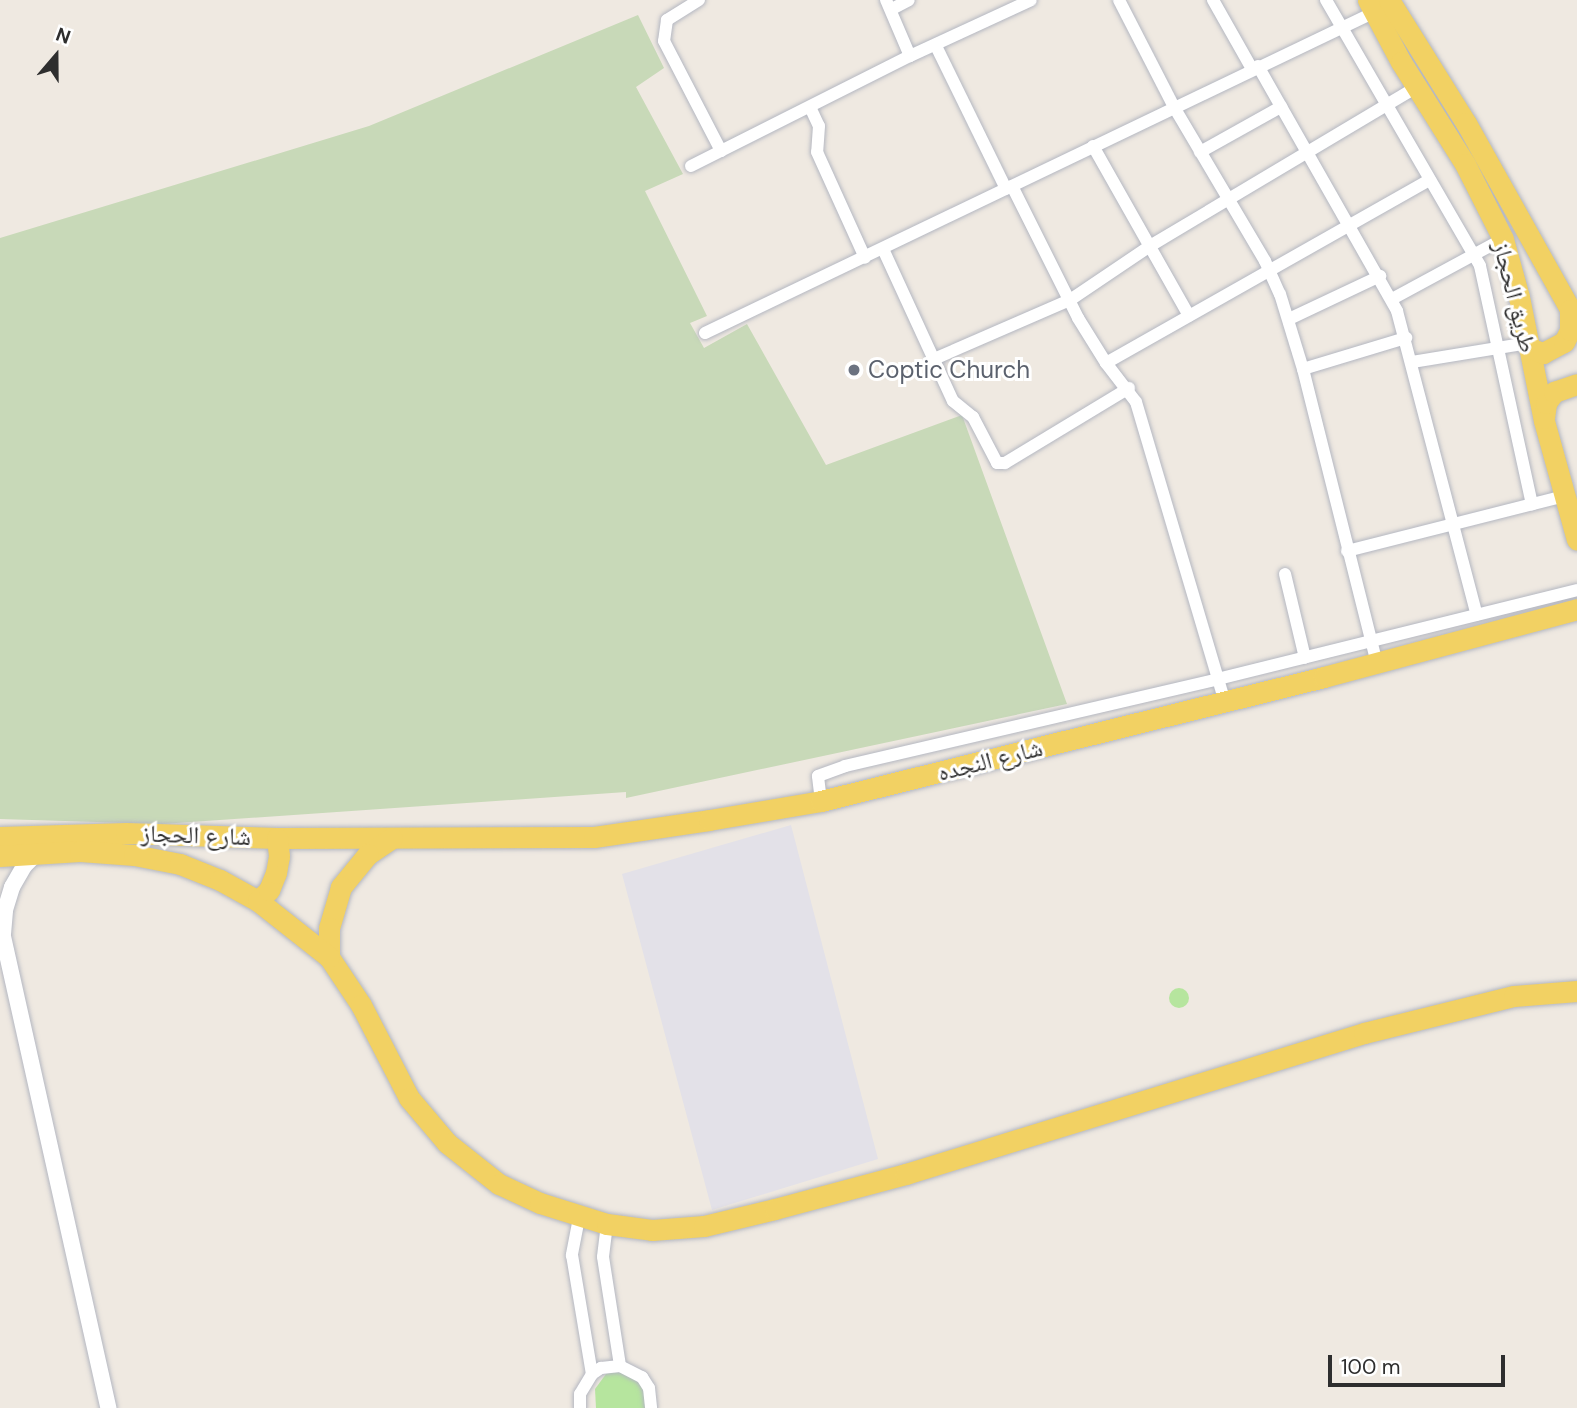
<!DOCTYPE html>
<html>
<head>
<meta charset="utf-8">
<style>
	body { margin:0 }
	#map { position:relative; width:1577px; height:1408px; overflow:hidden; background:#efe9e1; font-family:"DM Sans","Noto Naskh Arabic",sans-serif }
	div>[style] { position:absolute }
	.industrial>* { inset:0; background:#e3e1e8 }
	.green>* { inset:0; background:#b6e59e }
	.round { border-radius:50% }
	.cemetery>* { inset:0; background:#c8d9b8 }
	.roads { filter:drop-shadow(0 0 2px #b4b7c1) drop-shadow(0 0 2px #b4b7c1) }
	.minor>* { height:12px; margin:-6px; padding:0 6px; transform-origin:6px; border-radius:6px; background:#fff }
	.tertiary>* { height:16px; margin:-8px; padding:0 8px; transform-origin:8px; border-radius:8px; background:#fff }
	.primary>* { height:21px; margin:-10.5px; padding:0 10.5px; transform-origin:10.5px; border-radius:10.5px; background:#f2d163 }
	.dots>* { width:19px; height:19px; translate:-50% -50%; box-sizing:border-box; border:4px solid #fff; border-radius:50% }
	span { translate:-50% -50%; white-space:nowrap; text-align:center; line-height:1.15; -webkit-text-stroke:6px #fff; paint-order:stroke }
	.street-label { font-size:24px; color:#2e2e2e }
	.worship-label { font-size:24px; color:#5b616d }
	.left { translate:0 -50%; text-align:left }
	.north { position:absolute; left:21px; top:21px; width:70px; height:70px; -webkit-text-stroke:5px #fff; paint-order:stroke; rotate:20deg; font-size:19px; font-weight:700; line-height:28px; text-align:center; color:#2e2e2e }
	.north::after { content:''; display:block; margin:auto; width:24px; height:32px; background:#2e2e2e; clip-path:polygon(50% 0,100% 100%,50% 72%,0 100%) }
	.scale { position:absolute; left:1328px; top:1355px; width:177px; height:32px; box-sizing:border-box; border:4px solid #2e2e2e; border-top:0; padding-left:9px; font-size:21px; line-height:24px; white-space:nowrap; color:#2e2e2e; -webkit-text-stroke:5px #fff; paint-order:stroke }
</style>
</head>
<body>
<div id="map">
	<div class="industrial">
		<i style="clip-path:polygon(791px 825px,878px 1159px,712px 1210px,622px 874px)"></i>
	</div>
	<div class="green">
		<i class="round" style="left:1169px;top:988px;width:20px;height:20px"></i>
		<i style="clip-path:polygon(614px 1370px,645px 1383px,646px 1408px,596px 1408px,595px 1389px,606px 1374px)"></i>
	</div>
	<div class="cemetery">
		<i style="clip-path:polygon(638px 15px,664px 68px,636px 87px,683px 174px,645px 191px,707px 316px,690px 323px,704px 348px,747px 324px,826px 465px,962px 415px,1067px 704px,626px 798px,626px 792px,162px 824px,0 819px,0 238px,369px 126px)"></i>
	</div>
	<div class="roads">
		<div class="minor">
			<i style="left:699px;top:0;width:38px;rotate:148deg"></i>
			<i style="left:667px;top:20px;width:21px;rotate:98deg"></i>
			<i style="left:664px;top:41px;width:124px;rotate:62.6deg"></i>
			<i style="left:886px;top:0;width:61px;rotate:66.8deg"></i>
			<i style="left:1119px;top:0;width:120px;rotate:62.8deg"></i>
			<i style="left:1174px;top:107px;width:179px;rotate:59.4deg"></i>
			<i style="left:1265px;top:261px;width:36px;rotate:66deg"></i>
			<i style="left:1280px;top:294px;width:78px;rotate:73deg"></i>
			<i style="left:1303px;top:369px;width:304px;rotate:75.9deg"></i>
			<i style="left:1213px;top:0;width:79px;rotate:60.5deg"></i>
			<i style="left:1326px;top:0;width:307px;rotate:59.9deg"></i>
			<i style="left:1480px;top:266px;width:244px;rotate:77.7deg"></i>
			<i style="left:892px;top:9px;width:19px;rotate:-28deg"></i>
			<i style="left:936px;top:46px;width:159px;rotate:63.9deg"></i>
			<i style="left:1258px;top:66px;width:282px;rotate:60.4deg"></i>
			<i style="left:1397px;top:311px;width:314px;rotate:75.3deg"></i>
			<i style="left:810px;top:107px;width:21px;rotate:65deg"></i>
			<i style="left:819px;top:126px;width:26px;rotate:94deg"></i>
			<i style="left:817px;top:152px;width:116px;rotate:65.6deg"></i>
			<i style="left:1093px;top:146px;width:195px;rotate:60.5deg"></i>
			<i style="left:1200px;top:152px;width:93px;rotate:-29.1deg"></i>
			<i style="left:691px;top:166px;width:245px;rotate:-26.7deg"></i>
			<i style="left:910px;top:56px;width:133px;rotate:-24.8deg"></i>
			<i style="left:1012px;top:186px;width:148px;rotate:63.4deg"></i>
			<i style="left:1078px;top:318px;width:53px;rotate:58.1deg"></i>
			<i style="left:1106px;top:363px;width:49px;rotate:52.4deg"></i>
			<i style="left:1136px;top:402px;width:313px;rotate:73.5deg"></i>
			<i style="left:883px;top:249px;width:167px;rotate:65.3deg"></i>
			<i style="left:953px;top:401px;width:26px;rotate:39deg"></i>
			<i style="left:973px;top:417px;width:52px;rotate:62.4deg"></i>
			<i style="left:997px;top:463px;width:8px"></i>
			<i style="left:1005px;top:463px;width:145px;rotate:-31.2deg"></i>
			<i style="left:1392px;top:299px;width:126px;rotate:-28.4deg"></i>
			<i style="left:1289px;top:319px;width:101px;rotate:-25.3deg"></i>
			<i style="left:705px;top:333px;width:743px;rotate:-25.6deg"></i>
			<i style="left:934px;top:359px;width:148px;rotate:-23.5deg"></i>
			<i style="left:1070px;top:300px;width:97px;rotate:-34deg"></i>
			<i style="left:1150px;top:246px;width:311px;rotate:-30.8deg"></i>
			<i style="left:1412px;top:362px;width:118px;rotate:-9.3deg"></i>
			<i style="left:1106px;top:363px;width:372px;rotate:-29.5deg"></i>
			<i style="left:1303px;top:369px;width:108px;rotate:-16.8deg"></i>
			<i style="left:1347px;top:551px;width:224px;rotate:-14.2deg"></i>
			<i style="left:1285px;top:574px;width:86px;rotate:76.6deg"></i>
			<i style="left:821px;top:801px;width:25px;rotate:-97deg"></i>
			<i style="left:818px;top:776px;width:29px;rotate:-20deg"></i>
			<i style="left:845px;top:766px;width:383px;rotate:-13.1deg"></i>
			<i style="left:1218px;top:679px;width:370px;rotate:-13.9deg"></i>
			<i style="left:579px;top:1218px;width:38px;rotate:101deg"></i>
			<i style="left:572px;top:1255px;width:121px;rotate:80.5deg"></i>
			<i style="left:607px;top:1224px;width:33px;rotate:97deg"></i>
			<i style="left:603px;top:1257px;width:110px;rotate:81.1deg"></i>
			<i style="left:580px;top:1408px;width:14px;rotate:-90deg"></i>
			<i style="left:580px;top:1394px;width:23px;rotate:-59deg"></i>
			<i style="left:592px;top:1374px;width:11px;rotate:-34deg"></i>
			<i style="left:601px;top:1368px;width:19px;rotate:-6deg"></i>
			<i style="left:620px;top:1366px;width:25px;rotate:27deg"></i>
			<i style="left:642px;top:1377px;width:13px;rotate:58deg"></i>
			<i style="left:649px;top:1388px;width:20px;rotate:84deg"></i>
		</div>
		<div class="tertiary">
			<i style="left:0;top:923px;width:497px;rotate:77.4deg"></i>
			<i style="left:3px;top:934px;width:24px;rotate:-85deg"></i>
			<i style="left:5px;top:910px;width:24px;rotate:-73deg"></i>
			<i style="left:12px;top:887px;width:24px;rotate:-60deg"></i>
			<i style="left:24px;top:866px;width:20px;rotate:-45deg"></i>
		</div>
		<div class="primary">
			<i style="left:1368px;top:0;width:70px;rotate:62deg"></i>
			<i style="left:1401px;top:62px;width:120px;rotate:57.9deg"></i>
			<i style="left:1465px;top:164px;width:84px;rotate:63.1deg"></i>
			<i style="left:1503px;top:239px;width:60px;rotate:74.6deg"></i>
			<i style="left:1519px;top:297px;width:126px;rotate:78.6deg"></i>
			<i style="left:1544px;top:421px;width:123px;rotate:74.5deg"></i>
			<i style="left:1389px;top:0;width:145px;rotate:58deg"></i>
			<i style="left:1466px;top:123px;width:228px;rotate:60.8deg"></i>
			<i style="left:1529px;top:348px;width:15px;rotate:20deg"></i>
			<i style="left:1543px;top:353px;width:24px;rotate:-28deg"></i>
			<i style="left:1564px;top:342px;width:13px;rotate:-63deg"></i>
			<i style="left:1570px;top:330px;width:20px;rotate:-90deg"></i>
			<i style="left:1544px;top:418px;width:15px;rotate:-82deg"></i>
			<i style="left:1546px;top:403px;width:14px;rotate:-54deg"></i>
			<i style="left:1554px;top:392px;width:24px;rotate:-19deg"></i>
			<i style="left:0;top:837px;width:126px;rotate:-1.8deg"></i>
			<i style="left:126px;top:833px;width:151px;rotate:1.9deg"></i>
			<i style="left:277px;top:838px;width:317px;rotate:-0.2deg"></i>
			<i style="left:594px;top:837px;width:116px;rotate:-8.4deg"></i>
			<i style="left:709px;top:820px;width:114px;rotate:-9.6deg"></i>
			<i style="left:821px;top:801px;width:518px;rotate:-13.85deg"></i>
			<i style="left:1324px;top:677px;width:262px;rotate:-15deg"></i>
			<i style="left:392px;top:838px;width:29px;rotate:146deg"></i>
			<i style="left:368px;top:854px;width:43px;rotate:129.3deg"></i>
			<i style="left:341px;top:887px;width:43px;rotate:106.3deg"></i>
			<i style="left:329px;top:928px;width:29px;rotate:90deg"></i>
			<i style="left:329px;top:957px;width:58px;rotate:56.3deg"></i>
			<i style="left:361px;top:1005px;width:105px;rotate:62.7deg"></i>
			<i style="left:409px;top:1098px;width:59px;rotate:49.8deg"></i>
			<i style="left:447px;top:1143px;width:66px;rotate:38.3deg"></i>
			<i style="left:499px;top:1184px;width:45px;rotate:24.9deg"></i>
			<i style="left:540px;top:1203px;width:70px;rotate:17.4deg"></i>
			<i style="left:607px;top:1224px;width:45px;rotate:7.6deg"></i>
			<i style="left:652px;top:1230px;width:52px;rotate:-4.4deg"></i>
			<i style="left:704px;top:1226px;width:73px;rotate:-13.5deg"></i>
			<i style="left:775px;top:1209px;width:136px;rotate:-15deg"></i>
			<i style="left:906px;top:1174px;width:479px;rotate:-17.1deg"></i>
			<i style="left:1364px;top:1033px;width:154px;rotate:-13.9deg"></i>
			<i style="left:1514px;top:996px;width:63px;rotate:-4.5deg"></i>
			<i style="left:0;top:856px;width:80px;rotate:-3.6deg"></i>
			<i style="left:80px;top:851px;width:54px;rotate:4.2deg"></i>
			<i style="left:134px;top:855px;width:47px;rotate:11.1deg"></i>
			<i style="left:180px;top:864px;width:43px;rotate:21.8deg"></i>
			<i style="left:220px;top:880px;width:43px;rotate:28.9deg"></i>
			<i style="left:258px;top:901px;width:90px;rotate:38.3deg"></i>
			<i style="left:258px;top:901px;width:16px;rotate:-45deg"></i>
			<i style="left:269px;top:890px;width:18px;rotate:-68deg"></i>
			<i style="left:276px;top:873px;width:17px;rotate:-80deg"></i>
			<i style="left:279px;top:856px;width:18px;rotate:-96deg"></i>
		</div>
	</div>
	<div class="dots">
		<i style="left:854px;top:370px;background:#6b7280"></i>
	</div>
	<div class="street-label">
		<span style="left:1515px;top:297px;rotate:76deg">طريق الحجاز</span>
		<span style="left:990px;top:760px;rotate:-14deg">شارع النجده</span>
		<span style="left:196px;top:835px;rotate:2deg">شارع الحجاز</span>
	</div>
	<div class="worship-label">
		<span class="left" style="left:868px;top:370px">Coptic Church</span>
	</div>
	<div class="north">N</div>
	<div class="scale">100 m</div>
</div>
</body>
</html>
